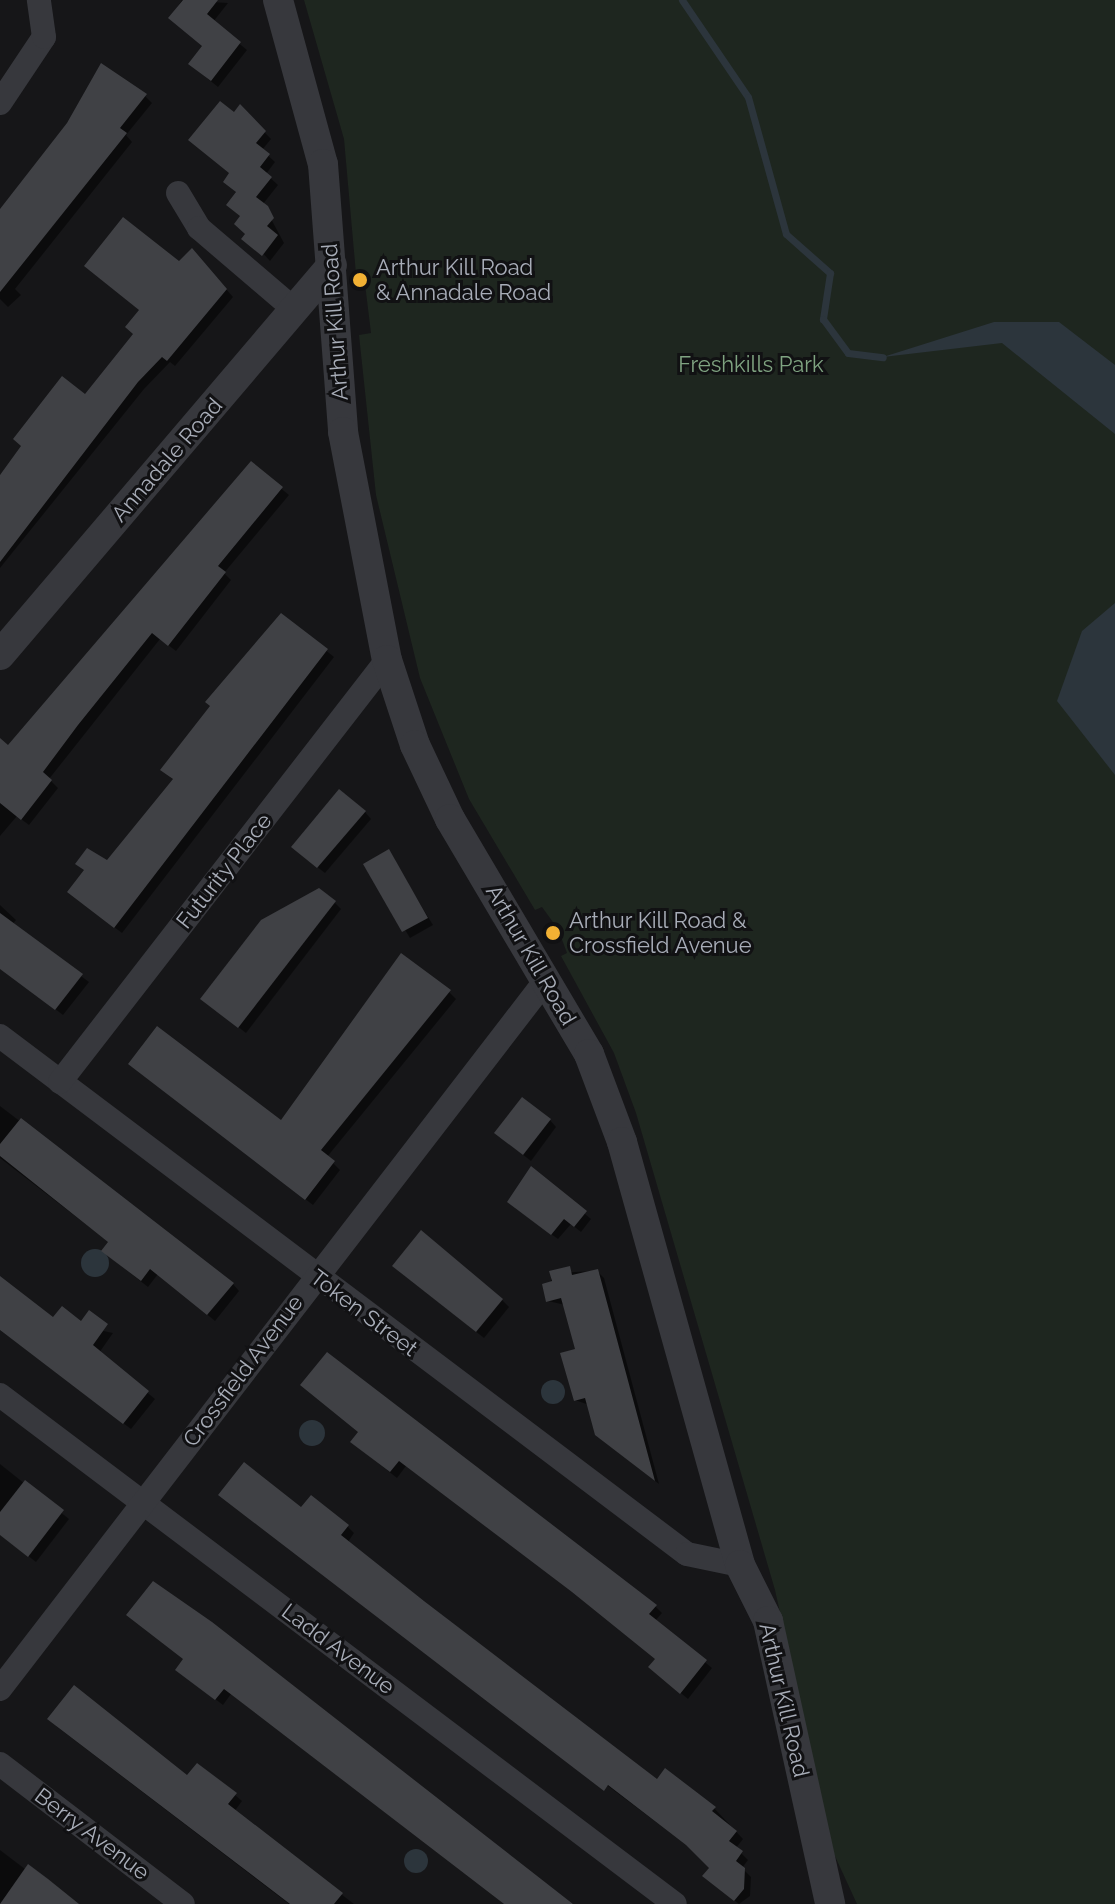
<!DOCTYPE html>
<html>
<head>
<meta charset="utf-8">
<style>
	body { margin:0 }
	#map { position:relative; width:1115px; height:1904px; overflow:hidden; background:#161618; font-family:Raleway,sans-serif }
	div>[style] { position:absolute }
	.green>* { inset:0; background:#1e261f }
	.water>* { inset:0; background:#2c353c }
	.round { border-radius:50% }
	.shadow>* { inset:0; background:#0007 }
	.stream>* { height:7px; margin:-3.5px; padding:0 3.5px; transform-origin:3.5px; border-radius:3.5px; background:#2c353c }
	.building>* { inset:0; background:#404145 }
	.minor>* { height:24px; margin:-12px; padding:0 12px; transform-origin:12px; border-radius:12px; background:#37383d }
	.tertiary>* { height:30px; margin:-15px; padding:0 15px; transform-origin:15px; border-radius:15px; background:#37383d }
	.dots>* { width:22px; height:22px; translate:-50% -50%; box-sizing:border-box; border:4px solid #111113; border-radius:50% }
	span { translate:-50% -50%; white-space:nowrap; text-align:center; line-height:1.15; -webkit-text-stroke:6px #111113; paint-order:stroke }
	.poi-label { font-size:22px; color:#a8adb8 }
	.left { translate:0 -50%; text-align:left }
	.street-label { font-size:22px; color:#a8adb8 }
	.park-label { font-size:22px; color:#7fa381 }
</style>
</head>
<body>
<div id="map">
	<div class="green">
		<i style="clip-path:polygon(304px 0,1115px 0,1115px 1904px,857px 1904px,834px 1854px,775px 1590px,636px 1113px,614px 1053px,561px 956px,567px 953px,558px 929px,542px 907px,535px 910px,469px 799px,420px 678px,376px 495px,359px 335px,371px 333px,365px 284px,356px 274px,344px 139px)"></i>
	</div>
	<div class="water">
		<i style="clip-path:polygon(994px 322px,1059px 322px,1115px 365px,1115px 434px,1002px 343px,883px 357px)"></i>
		<i style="clip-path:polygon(1115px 603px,1115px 775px,1057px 701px,1082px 631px)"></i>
		<i class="round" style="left:81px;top:1249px;width:28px;height:28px"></i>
		<i class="round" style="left:541px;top:1380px;width:24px;height:24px"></i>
		<i class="round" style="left:299px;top:1420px;width:26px;height:26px"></i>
		<i class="round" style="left:404px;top:1849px;width:24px;height:24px"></i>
	</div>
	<div class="shadow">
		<i style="clip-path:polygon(182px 0,228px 3px,213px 22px,247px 50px,218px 87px,197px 70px,204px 46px,170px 18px)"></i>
		<i style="clip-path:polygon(145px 96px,152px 103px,126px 135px,132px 142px,15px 289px,21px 295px,8px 307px,0 299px,0 211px,69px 124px)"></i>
		<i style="clip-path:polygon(240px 107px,271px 139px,262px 150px,275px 162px,266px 174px,278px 185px,263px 204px,284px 243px,270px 261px,236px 224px,242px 217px,231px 174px)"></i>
		<i style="clip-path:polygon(199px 258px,233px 297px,175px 366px,170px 362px,144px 389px,0 568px,0 475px,86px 397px,135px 334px,141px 311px,179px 264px)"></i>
		<i style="clip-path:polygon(251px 464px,289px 495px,224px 573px,231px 580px,176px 651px,160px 639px,49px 779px,58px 788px,29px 825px,17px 816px,0 836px,0 757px)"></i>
		<i style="clip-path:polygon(282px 615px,334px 657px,122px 933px,77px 899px,174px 780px,170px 777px)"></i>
		<i style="clip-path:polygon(365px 812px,371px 819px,325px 873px,300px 854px)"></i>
		<i style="clip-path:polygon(388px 852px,433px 925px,410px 938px,365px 864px)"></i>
		<i style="clip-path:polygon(335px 903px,341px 909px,246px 1033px,210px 1005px)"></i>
		<i style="clip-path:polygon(0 905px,16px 920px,12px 925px,89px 982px,63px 1015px,0 967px)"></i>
		<i style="clip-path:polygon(449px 992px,456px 999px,327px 1157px,340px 1170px,313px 1205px,138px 1071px,282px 1123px)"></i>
		<i style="clip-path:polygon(0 1106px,233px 1284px,239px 1291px,215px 1321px,158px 1274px,148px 1287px,111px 1258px,110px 1243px,0 1158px)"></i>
		<i style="clip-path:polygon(550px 1120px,556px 1127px,531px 1161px,504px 1140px)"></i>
		<i style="clip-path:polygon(532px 1169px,591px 1219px,581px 1232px,571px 1224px,558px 1239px,515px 1208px)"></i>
		<i style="clip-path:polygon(597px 1271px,604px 1278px,659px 1484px,605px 1442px,589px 1405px,575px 1400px,577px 1350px,565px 1305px,548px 1301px,552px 1273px)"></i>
		<i style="clip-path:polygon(401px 1273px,502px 1300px,509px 1307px,484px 1338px)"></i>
		<i style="clip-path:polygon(0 1279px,53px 1320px,113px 1333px,99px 1353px,155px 1399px,131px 1429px,0 1330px)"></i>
		<i style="clip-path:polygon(360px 1432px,655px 1606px,662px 1613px,655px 1621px,712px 1668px,688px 1699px,658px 1674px,657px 1659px,582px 1598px,406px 1466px,397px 1478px,359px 1448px)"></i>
		<i style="clip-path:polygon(0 1464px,69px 1519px,36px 1562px,0 1534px)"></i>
		<i style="clip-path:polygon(220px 1495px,348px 1527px,354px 1533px,348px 1542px,657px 1782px,714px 1808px,743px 1839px,736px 1848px,748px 1860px,742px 1868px,751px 1877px,750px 1896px,739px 1904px,712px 1883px,711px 1868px,696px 1852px)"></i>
		<i style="clip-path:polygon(153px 1584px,573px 1904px,504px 1904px,231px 1694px,223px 1705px,185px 1676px,185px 1660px)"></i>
		<i style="clip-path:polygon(56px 1726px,235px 1795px,242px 1801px,234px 1812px,354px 1904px,289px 1904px)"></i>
		<i style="clip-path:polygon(0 1850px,71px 1904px,0 1904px)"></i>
	</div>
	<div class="stream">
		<i style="left:682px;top:0;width:117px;rotate:55.8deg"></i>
		<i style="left:748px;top:97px;width:142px;rotate:74.5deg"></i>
		<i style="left:786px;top:234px;width:59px;rotate:41.6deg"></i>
		<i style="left:830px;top:273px;width:47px;rotate:98.7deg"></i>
		<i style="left:823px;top:319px;width:42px;rotate:53.7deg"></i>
		<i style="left:848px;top:353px;width:35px;rotate:7deg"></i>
	</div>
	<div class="building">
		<i style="clip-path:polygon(183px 0,218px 0,207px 14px,241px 42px,211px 81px,188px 64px,202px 46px,168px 18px)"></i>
		<i style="clip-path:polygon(101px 63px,147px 94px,120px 128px,127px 133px,0 292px,0 209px,67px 123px)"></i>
		<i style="clip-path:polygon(220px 101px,234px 112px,240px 104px,266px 131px,256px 143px,270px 154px,260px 167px,272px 177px,256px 197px,268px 206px,274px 218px,267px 226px,278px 235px,262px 256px,241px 239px,245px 234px,234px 224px,240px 216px,226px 205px,236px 192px,223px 182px,229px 173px,188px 140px)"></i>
		<i style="clip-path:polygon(123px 217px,179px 261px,192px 248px,227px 289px,167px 361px,162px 357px,138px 382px,0 562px,0 475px,21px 446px,13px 439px,62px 376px,85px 394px,133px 334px,125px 327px,139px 310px,84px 266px)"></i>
		<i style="clip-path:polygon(251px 461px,283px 487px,218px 566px,226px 572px,168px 646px,152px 633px,78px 725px,43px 772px,52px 780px,21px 820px,0 803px,0 738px,8px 745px)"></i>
		<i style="clip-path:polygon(281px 613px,328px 649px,114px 928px,67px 892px,84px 870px,75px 864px,87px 848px,107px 860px,173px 779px,160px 770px,210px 706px,205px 702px)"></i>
		<i style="clip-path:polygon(339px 789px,366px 811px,317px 868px,291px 847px)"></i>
		<i style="clip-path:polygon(389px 849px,428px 918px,402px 932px,363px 864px)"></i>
		<i style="clip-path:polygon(319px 888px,336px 901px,238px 1028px,200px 999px,261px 920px)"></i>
		<i style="clip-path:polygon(0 913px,83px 974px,55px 1010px,0 969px)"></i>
		<i style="clip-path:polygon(401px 953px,451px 990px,321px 1150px,335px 1161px,305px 1200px,128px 1064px,157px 1026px,281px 1120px)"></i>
		<i style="clip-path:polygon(522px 1097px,551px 1119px,523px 1155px,494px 1133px)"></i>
		<i style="clip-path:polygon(21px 1118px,234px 1283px,207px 1315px,150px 1269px,141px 1281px,101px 1251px,108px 1242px,0 1156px,0 1144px)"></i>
		<i style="clip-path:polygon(531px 1166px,587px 1211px,574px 1227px,564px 1219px,551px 1235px,507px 1202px)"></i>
		<i style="clip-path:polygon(421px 1230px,503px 1299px,476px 1332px,392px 1266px)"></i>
		<i style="clip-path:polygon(570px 1266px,572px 1275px,598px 1269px,655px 1481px,595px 1435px,585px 1398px,574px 1401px,560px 1353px,575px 1349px,561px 1298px,546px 1302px,542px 1284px,552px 1281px,549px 1271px)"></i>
		<i style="clip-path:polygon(0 1276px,53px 1317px,62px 1306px,81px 1321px,89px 1310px,108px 1324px,93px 1345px,149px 1391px,123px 1424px,0 1330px)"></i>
		<i style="clip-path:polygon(327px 1352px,657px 1605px,649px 1614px,707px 1660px,680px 1694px,648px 1667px,655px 1659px,572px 1592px,399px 1461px,390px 1472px,350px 1442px,358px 1432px,300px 1385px)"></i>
		<i style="clip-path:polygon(244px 1462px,301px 1507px,311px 1495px,349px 1525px,341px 1535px,424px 1601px,657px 1779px,665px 1768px,716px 1807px,712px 1811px,737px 1831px,729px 1841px,743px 1851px,736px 1861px,745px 1868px,744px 1889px,734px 1901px,702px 1876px,709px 1868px,686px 1845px,608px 1785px,604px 1791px,218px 1495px)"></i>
		<i style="clip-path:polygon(25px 1480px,64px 1510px,28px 1557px,0 1535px,0 1512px)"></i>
		<i style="clip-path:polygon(153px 1581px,212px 1622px,573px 1904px,504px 1904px,224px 1689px,215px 1700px,175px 1670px,183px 1659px,126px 1615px)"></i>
		<i style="clip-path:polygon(74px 1685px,187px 1775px,197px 1763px,237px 1793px,228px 1804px,343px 1893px,334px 1904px,290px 1904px,47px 1719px)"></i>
		<i style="clip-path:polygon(28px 1864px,48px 1879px,79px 1904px,0 1904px)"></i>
	</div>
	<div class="minor">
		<i style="left:0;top:103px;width:79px;rotate:-56.3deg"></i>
		<i style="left:44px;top:37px;width:37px;rotate:-98deg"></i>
		<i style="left:178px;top:193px;width:41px;rotate:59deg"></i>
		<i style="left:199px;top:228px;width:126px;rotate:40.5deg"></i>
		<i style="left:0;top:1036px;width:860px;rotate:37.02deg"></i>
		<i style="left:687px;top:1554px;width:54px;rotate:11.7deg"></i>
		<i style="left:60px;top:1082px;width:534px;rotate:-52.23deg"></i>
		<i style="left:0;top:1395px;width:845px;rotate:37.02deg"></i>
		<i style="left:0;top:1689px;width:895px;rotate:-52.4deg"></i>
		<i style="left:0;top:1764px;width:230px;rotate:37.4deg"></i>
	</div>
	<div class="tertiary">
		<i style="left:278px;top:0;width:170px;rotate:74.7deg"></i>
		<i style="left:323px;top:164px;width:269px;rotate:85.7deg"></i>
		<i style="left:343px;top:432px;width:232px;rotate:79.1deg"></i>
		<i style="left:387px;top:660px;width:89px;rotate:71.8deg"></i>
		<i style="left:415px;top:745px;width:82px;rotate:64.7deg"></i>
		<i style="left:450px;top:819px;width:273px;rotate:59.4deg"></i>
		<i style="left:589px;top:1054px;width:94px;rotate:69.4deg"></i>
		<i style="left:622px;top:1142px;width:439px;rotate:74.4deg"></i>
		<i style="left:740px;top:1565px;width:63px;rotate:63.4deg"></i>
		<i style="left:768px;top:1621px;width:290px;rotate:77.6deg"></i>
		<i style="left:0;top:655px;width:512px;rotate:-49.59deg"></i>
	</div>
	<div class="dots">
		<i style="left:360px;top:280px;background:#f2b134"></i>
		<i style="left:553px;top:933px;background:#f2b134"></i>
	</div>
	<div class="poi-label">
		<span class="left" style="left:376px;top:280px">Arthur Kill Road<br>&amp; Annadale Road</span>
		<span class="left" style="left:569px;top:933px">Arthur Kill Road &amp;<br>Crossfield Avenue</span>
	</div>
	<div class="street-label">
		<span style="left:335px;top:322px;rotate:-94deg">Arthur Kill Road</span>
		<span style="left:167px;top:460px;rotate:-49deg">Annadale Road</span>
		<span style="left:224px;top:871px;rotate:-52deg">Futurity Place</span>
		<span style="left:531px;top:955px;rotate:60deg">Arthur Kill Road</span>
		<span style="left:364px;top:1313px;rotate:37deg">Token Street</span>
		<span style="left:243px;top:1371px;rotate:-53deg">Crossfield Avenue</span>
		<span style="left:338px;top:1649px;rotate:37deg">Ladd Avenue</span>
		<span style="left:784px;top:1700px;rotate:77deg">Arthur Kill Road</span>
		<span style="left:92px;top:1834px;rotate:37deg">Berry Avenue</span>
	</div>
	<div class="park-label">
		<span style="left:751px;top:365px">Freshkills Park</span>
	</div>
</div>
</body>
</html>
